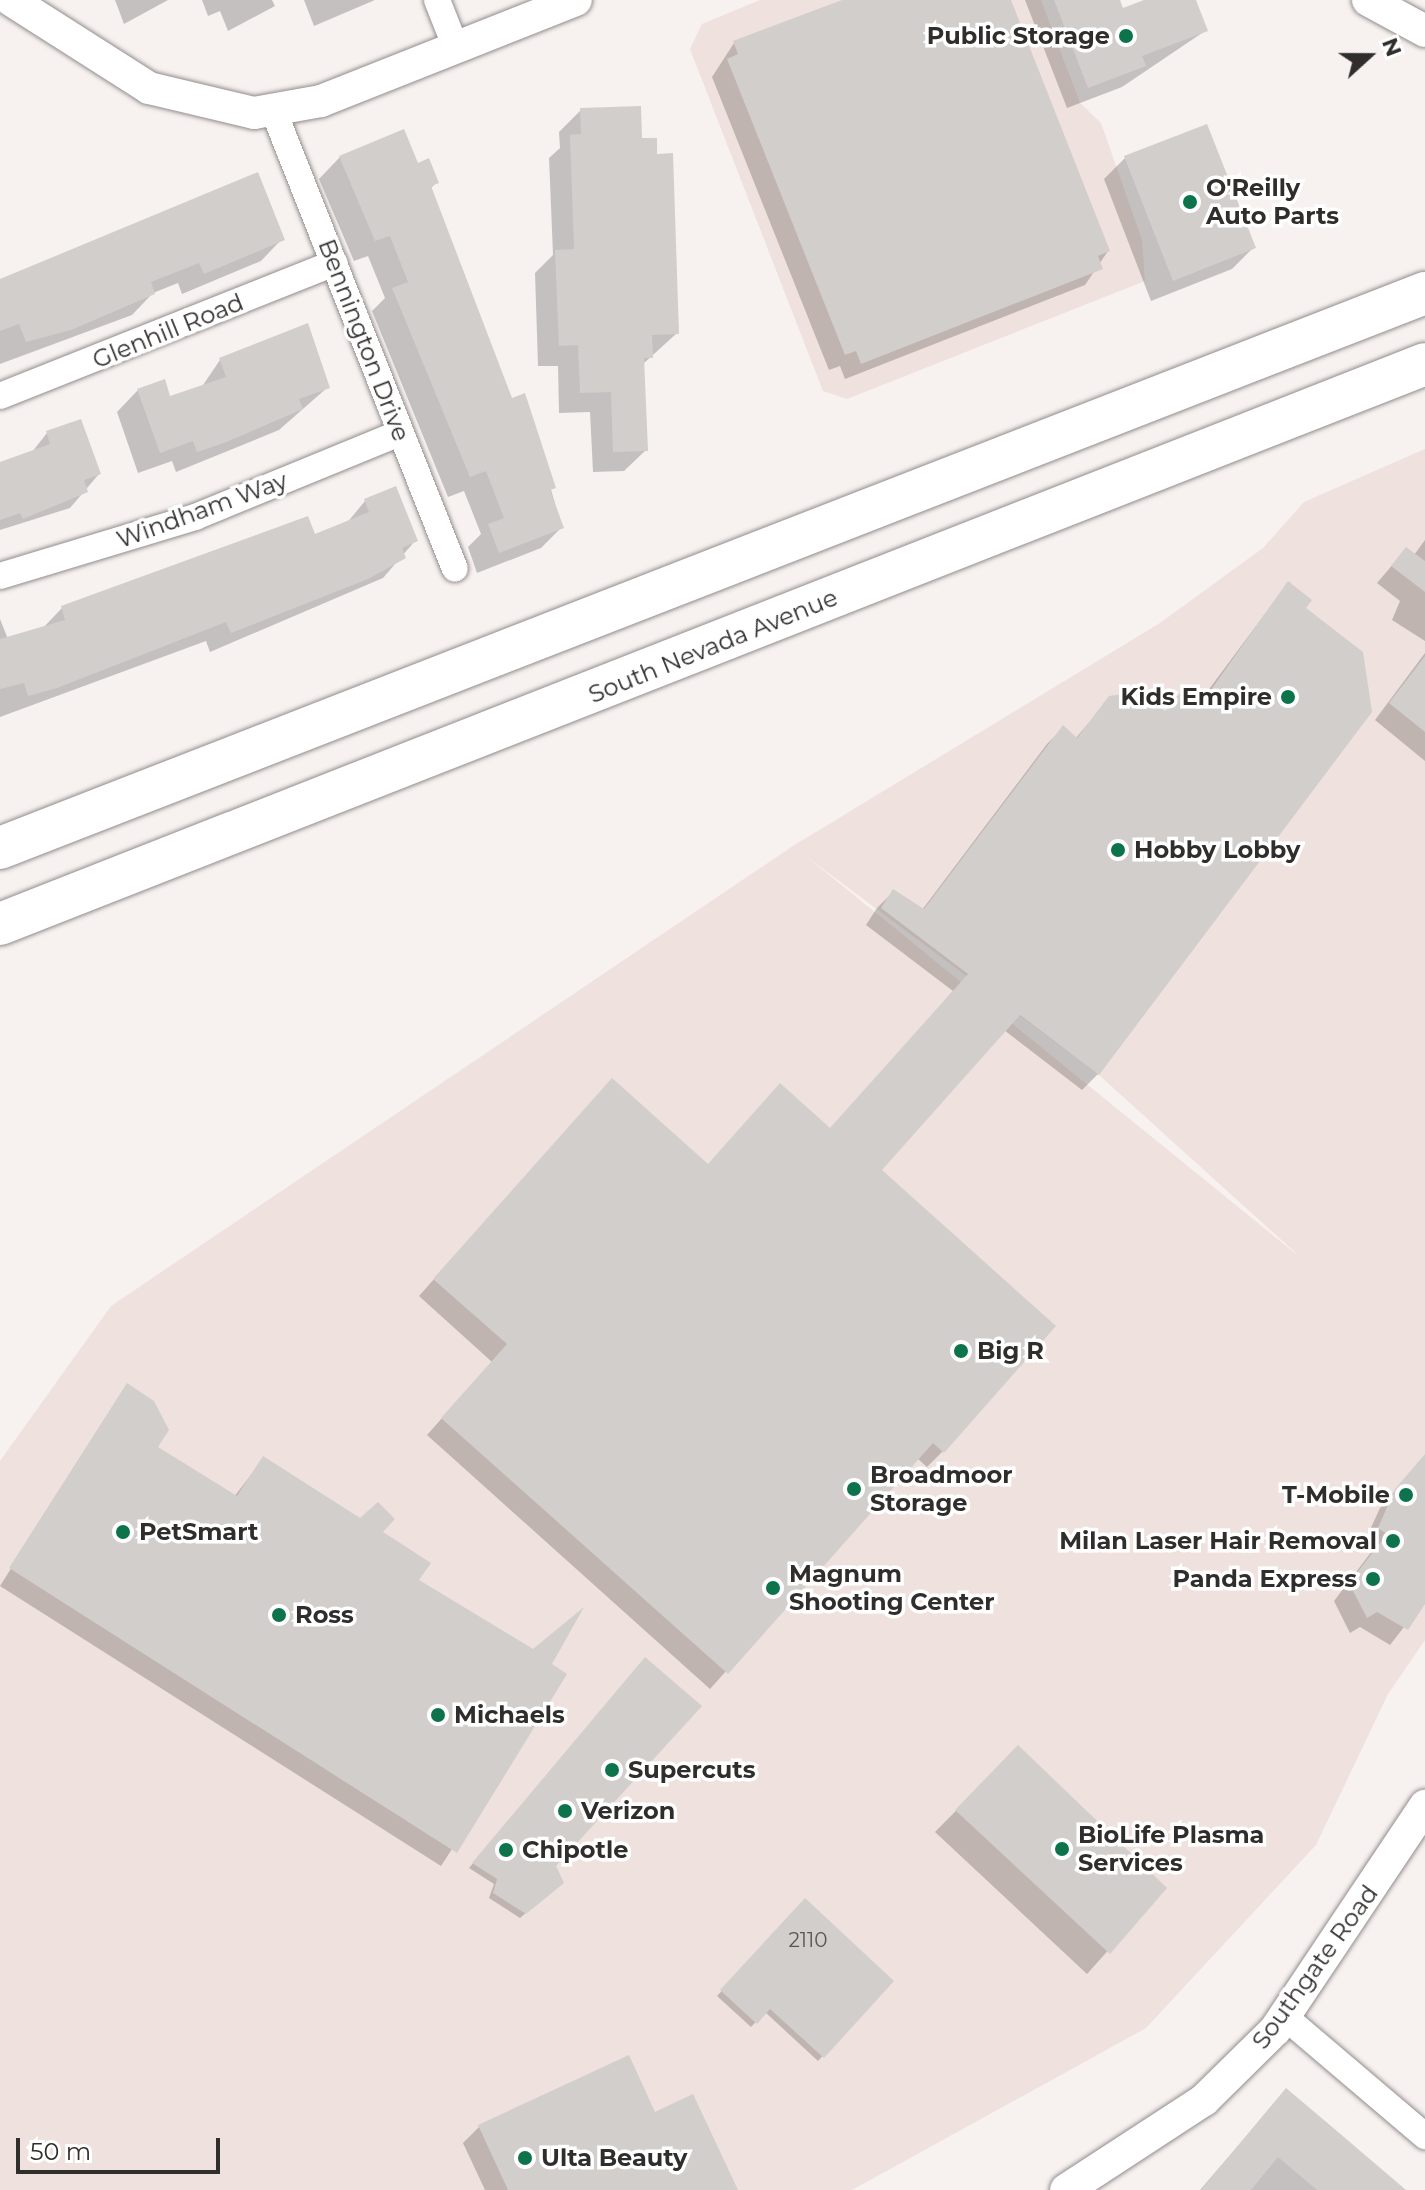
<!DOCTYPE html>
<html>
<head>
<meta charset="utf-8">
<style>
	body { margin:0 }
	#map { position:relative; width:1425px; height:2190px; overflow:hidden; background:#f7f1f0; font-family:Montserrat,sans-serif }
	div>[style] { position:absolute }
	.built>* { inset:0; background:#efe1dd }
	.shadow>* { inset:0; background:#0003 }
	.building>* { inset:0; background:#d2cecb }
	.roads { filter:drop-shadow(0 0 2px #928d8b) drop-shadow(0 0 2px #928d8b) }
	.minor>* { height:26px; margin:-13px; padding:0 13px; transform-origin:13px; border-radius:13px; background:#fff }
	.tertiary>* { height:32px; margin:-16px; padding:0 16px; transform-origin:16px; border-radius:16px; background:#fff }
	.trunk>* { height:42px; margin:-21px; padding:0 21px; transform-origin:21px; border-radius:21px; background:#fff }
	.dots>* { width:22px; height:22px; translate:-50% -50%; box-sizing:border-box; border:4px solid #fff; border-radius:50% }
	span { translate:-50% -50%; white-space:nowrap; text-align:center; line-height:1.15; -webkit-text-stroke:7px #fff; paint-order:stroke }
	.number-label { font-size:20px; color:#585654 }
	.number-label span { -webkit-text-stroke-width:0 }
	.poi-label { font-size:24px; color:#302e2d; font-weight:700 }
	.right { translate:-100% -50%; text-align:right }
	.left { translate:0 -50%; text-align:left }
	.street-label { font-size:24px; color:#302e2d }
	.north { position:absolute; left:1329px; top:16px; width:80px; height:80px; -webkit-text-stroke:6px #fff; paint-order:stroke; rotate:69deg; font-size:22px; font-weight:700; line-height:32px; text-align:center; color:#302e2d }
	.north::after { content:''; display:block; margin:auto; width:28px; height:36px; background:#302e2d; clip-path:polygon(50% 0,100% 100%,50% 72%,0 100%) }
	.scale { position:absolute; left:16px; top:2138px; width:204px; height:36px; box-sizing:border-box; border:4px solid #302e2d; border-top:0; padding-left:10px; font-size:24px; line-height:28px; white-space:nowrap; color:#302e2d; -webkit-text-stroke:6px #fff; paint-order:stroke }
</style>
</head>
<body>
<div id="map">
	<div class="built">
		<i style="clip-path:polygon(760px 0,1041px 0,1080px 103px,1101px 123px,1142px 240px,1145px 281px,847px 399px,823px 391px,690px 49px,702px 24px)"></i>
		<i style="clip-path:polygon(evenodd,1425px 449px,1425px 1640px,1388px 1694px,1316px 1845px,1146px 2028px,852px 2190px,0 2190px,0 1461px,111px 1306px,793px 846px,1160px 623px,1263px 548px,1304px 502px,1425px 449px,807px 857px,1099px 1075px,1297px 1254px,1296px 1254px,807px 857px)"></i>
	</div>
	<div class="shadow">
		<i style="clip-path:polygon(115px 0,168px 0,124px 24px)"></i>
		<i style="clip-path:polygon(202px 0,272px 0,275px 6px,228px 31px,220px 11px,208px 16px)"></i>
		<i style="clip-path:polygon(304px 0,375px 0,314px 26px)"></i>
		<i style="clip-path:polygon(846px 0,1008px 0,1108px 251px,1085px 285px,845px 379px,840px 366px,829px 370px,712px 77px,734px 43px)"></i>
		<i style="clip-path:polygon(1025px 0,1118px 0,1122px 11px,1150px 0,1194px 0,1205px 31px,1122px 87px,1067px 108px)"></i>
		<i style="clip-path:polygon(581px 110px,640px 140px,677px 333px,642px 365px,646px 450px,624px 471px,593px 472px,590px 412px,559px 413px,558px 366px,538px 366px,535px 273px,553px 255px,549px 158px,560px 148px,559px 132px)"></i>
		<i style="clip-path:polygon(340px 157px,416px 165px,437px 182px,430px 189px,511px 400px,523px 395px,562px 527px,541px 548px,477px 573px,468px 547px,481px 534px,464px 491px,448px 497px,372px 311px,385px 298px,368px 256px,354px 261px,319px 179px)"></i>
		<i style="clip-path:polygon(1125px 158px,1253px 248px,1232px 269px,1151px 301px,1104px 179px)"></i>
		<i style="clip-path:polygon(282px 239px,261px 261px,182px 294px,178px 283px,153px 293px,132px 315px,0 364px,0 281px)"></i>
		<i style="clip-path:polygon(220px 360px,328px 387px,279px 430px,176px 472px,172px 461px,138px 473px,117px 412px,138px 390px,169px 399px,201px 388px)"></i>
		<i style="clip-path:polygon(47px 433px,99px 474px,70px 508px,0 530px,0 464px,32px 452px)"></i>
		<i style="clip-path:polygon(365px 501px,415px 541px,383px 578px,210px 652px,206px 641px,0 717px,0 619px,8px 639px,41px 630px,62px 608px,314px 537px,346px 524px)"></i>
		<i style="clip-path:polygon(1425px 540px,1425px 641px,1392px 620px,1400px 601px,1377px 583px,1406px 549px,1414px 555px)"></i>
		<i style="clip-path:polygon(1288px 583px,1098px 1074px,1082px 1090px,1004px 1030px,879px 1170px,943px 1451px,927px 1467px,917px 1458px,710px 1689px,427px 1435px,492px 1362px,419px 1296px,596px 1097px,707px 1166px,830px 1130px,953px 991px,866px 925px,877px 908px,893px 892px,922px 910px,1047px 744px,1063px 728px,1075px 739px,1110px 698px,1164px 713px,1198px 704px)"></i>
		<i style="clip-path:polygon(1425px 653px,1425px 761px,1375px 720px)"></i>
		<i style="clip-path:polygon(127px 1385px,155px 1448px,234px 1497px,263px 1459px,380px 1532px,416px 1580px,565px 1674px,441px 1866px,0 1586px)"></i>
		<i style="clip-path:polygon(1425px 1456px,1425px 1600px,1390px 1645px,1360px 1627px,1350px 1633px,1334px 1601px,1372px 1551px,1363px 1545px,1380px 1508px)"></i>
		<i style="clip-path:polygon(641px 1664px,553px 1866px,556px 1887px,520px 1918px,489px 1898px,494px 1884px,469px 1868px)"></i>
		<i style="clip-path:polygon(1018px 1748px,1164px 1888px,1087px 1974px,935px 1832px)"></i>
		<i style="clip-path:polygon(805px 1901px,891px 1981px,818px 2061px,765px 2012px,751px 2027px,717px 1996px)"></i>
		<i style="clip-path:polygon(1286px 2090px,1402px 2190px,1200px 2190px)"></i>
		<i style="clip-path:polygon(654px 2114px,736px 2190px,485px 2190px,463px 2143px,479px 2127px)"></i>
	</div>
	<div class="building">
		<i style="clip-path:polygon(842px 0,1011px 0,1110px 251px,1098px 256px,1103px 269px,861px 364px,856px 351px,845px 355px,727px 59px,738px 54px,733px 41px)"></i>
		<i style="clip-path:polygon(1054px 0,1120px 0,1123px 8px,1144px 0,1196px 0,1208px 31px,1142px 56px,1146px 66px,1088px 88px)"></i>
		<i style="clip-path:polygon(641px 106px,642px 138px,657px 138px,657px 154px,673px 153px,679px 334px,652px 335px,653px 358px,644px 358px,648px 451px,613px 452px,611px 392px,580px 393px,578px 345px,559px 346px,555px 250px,574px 249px,570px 135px,581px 134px,580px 108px)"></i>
		<i style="clip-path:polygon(1207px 124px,1256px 248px,1173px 281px,1124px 156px)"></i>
		<i style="clip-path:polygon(404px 129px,418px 163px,429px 158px,439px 183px,431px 186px,512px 398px,525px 393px,556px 488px,550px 490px,564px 528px,499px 553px,488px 524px,504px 518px,486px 471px,470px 477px,392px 288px,408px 282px,390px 236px,375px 241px,339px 156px)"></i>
		<i style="clip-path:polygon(258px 172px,285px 240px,204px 274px,199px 263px,151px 282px,155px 294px,71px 330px,26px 342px,19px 324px,0 331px,0 279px)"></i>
		<i style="clip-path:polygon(308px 323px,330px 388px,299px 399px,303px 409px,224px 443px,197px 452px,193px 441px,160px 453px,137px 389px,165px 379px,170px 396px,226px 377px,219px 358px)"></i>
		<i style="clip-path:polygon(81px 419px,101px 474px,84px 480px,88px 492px,23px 519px,20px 513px,0 520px,0 462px,50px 444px,46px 431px)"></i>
		<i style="clip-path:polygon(396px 486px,418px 541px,402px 548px,406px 558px,368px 579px,231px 633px,226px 622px,57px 688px,28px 696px,24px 683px,0 689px,0 639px,65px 620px,61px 606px,308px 516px,315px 534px,369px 512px,364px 499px)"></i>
		<i style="clip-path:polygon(1406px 547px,1425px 561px,1425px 592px,1391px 566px)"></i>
		<i style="clip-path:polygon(1288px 581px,1312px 600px,1306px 608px,1363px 652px,1372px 712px,1099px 1075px,1020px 1015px,882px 1170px,1056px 1326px,944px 1453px,933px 1443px,728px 1674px,441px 1418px,507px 1344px,433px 1279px,612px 1078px,708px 1164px,780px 1083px,830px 1128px,968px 974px,881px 908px,893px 889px,924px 909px,1063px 725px,1077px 738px,1109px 696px,1139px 692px,1165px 711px,1182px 691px,1201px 704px)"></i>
		<i style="clip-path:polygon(1425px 656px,1425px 732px,1389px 703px)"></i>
		<i style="clip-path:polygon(127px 1383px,154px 1401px,169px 1430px,158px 1447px,237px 1496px,263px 1456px,360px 1518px,378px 1502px,395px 1519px,383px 1532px,431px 1563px,419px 1580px,533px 1649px,584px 1607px,552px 1664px,567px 1674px,457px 1853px,9px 1568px)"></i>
		<i style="clip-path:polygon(1425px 1454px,1425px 1604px,1408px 1630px,1377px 1612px,1367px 1618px,1349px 1583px,1387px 1534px,1378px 1528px,1395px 1489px)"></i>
		<i style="clip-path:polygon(645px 1657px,702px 1706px,556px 1866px,564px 1883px,526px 1914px,493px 1893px,497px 1879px,472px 1863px)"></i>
		<i style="clip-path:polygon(1018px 1745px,1167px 1888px,1110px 1954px,955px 1810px)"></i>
		<i style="clip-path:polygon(805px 1898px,894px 1981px,824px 2058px,770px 2009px,757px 2024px,720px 1990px)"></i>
		<i style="clip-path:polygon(629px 2055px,655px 2112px,693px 2094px,738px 2190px,508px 2190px,478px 2125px)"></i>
		<i style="clip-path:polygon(1286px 2088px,1331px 2126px,1406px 2190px,1317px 2190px,1278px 2157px,1251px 2190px,1201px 2190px)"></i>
	</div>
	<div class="roads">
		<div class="minor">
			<i style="left:437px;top:0;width:52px;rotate:68.4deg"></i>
			<i style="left:274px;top:112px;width:491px;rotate:68.4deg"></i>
			<i style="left:0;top:396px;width:360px;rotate:-21.7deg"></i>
			<i style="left:0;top:576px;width:204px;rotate:-16.8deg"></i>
			<i style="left:195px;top:517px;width:222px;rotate:-22.3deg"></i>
			<i style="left:1285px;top:2017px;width:184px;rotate:40.4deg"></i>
		</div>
		<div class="tertiary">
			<i style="left:11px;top:0;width:164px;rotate:32.5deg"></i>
			<i style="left:149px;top:88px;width:108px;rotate:13.4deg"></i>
			<i style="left:254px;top:113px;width:68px;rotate:-10.2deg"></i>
			<i style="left:321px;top:101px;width:274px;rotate:-21.6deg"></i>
			<i style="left:1368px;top:0;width:65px;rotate:28.5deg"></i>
			<i style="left:1066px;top:2190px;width:165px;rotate:-33.1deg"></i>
			<i style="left:1204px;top:2100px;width:100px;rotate:-44.6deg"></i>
			<i style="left:1275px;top:2030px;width:270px;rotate:-56.2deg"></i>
		</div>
		<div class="trunk">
			<i style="left:0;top:848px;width:1529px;rotate:-21.28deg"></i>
			<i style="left:0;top:924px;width:1531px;rotate:-21.45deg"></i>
		</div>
	</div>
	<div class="dots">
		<i style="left:1126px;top:36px;background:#0c734b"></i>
		<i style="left:1190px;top:202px;background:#0c734b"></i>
		<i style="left:1288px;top:697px;background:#0c734b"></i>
		<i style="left:1118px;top:850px;background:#0c734b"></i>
		<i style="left:961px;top:1351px;background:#0c734b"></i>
		<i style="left:854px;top:1489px;background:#0c734b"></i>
		<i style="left:1406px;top:1495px;background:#0c734b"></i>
		<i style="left:123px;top:1532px;background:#0c734b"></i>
		<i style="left:1393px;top:1541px;background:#0c734b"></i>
		<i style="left:1373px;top:1579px;background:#0c734b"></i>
		<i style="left:773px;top:1588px;background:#0c734b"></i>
		<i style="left:279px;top:1615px;background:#0c734b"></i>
		<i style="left:438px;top:1715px;background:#0c734b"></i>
		<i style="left:612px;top:1770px;background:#0c734b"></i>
		<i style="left:565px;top:1811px;background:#0c734b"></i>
		<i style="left:1062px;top:1849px;background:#0c734b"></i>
		<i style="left:506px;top:1850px;background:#0c734b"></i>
		<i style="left:525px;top:2158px;background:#0c734b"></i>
	</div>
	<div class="number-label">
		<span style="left:808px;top:1940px">2110</span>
	</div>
	<div class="poi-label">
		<span class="right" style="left:1110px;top:36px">Public Storage</span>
		<span class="left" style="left:1206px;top:202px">O'Reilly<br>Auto Parts</span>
		<span class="right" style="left:1272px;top:697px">Kids Empire</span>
		<span class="left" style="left:1134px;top:850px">Hobby Lobby</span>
		<span class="left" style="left:977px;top:1351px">Big R</span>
		<span class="left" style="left:870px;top:1489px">Broadmoor<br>Storage</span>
		<span class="right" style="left:1390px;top:1495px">T-Mobile</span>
		<span class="left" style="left:139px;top:1532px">PetSmart</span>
		<span class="right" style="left:1377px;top:1541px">Milan Laser Hair Removal</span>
		<span class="left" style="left:789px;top:1588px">Magnum<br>Shooting Center</span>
		<span class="right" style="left:1357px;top:1579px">Panda Express</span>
		<span class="left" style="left:295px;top:1615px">Ross</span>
		<span class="left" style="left:454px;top:1715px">Michaels</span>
		<span class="left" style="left:628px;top:1770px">Supercuts</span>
		<span class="left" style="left:581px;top:1811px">Verizon</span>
		<span class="left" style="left:1078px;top:1849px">BioLife Plasma<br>Services</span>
		<span class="left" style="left:522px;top:1850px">Chipotle</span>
		<span class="left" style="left:541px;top:2158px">Ulta Beauty</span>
	</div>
	<div class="street-label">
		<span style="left:168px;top:331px;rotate:-22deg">Glenhill Road</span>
		<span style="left:364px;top:340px;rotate:69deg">Bennington Drive</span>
		<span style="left:202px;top:510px;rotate:-20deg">Windham Way</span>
		<span style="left:713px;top:646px;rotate:-22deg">South Nevada Avenue</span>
		<span style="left:1315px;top:1967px;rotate:-54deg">Southgate Road</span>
	</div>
	<div class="north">N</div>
	<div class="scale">50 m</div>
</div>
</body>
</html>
